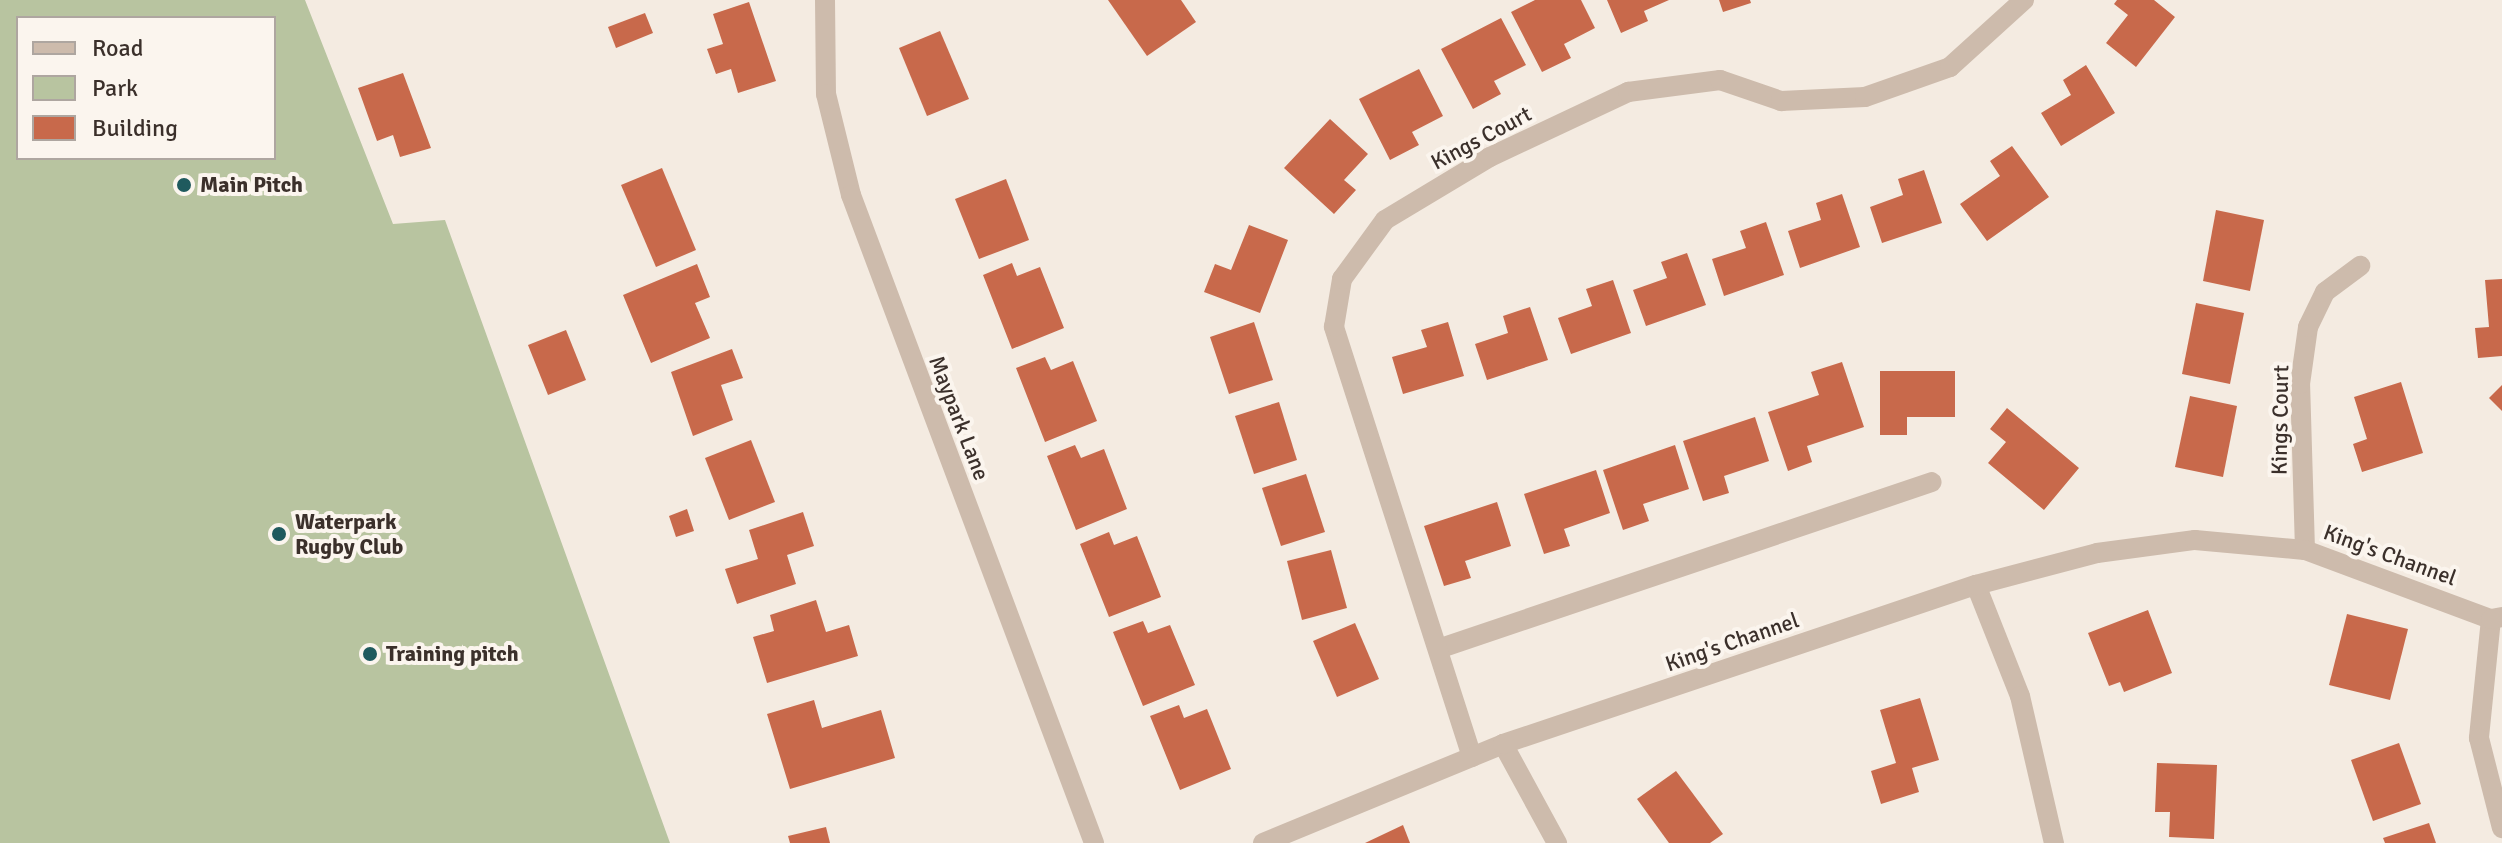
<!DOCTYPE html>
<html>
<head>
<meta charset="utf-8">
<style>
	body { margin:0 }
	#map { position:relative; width:2502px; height:843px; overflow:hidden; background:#f4ebe1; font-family:Signika,sans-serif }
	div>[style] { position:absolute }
	.green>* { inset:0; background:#b8c4a0 }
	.building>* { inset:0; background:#c8694b }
	.minor>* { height:20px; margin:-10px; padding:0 10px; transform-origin:10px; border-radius:10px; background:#cdbbac }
	.dots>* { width:22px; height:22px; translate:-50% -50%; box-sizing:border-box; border:4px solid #fbf5ee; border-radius:50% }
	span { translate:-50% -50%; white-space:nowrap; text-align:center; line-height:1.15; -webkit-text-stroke:8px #fbf5ee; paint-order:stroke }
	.street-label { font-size:22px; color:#3b302b }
	.poi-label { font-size:22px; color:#3b302b; font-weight:700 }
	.left { translate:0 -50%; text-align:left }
	.legend { position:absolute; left:16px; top:16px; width:260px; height:144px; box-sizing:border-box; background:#fbf5ee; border:2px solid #aea6a0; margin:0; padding:10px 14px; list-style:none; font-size:24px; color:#3b302b }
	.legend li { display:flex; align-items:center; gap:16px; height:40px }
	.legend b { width:40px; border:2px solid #aea6a0 }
</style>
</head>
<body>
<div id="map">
	<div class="green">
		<i style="clip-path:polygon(evenodd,0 0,305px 0,393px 224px,445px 220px,670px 843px,0 843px,0 0,18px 18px,274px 18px,274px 158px,18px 158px,18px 18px)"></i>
	</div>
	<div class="building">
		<i style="clip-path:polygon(1108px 0,1181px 0,1196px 22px,1147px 56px)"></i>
		<i style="clip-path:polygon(1535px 0,1581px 0,1595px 28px,1564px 44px,1571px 58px,1542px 72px,1511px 12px)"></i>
		<i style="clip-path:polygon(1607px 0,1669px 0,1644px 11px,1648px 21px,1621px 33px)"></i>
		<i style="clip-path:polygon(1719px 0,1750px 0,1751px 3px,1723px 12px)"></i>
		<i style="clip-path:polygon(2117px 0,2154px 0,2175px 17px,2136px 67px,2106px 43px,2128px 15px,2114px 4px)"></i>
		<i style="clip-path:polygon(749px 2px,776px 81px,738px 93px,731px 69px,716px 74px,707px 49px,723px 44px,713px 14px)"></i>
		<i style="clip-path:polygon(645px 13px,653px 33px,616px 48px,608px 27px)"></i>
		<i style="clip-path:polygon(1501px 18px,1526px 65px,1494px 81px,1501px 94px,1473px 109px,1441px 49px)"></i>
		<i style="clip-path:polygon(940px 31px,969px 99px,927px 116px,899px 48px)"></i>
		<i style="clip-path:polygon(2086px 65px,2115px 113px,2061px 146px,2041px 113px,2071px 95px,2063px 80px)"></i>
		<i style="clip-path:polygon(1419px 69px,1443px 116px,1412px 132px,1419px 145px,1390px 160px,1359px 99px)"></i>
		<i style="clip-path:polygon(403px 73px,431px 148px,400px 157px,393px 135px,377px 141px,358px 88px)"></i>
		<i style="clip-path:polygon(1330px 119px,1368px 154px,1344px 180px,1356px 190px,1334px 214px,1284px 168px)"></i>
		<i style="clip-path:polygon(2012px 146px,2049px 197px,1987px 241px,1960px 204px,2000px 176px,1990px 161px)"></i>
		<i style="clip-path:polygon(662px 168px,696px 250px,656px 267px,621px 185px)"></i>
		<i style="clip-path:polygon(1924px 170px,1942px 223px,1882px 243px,1870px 207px,1903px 195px,1898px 179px)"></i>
		<i style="clip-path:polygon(1006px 179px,1029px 240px,979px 259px,955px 199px)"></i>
		<i style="clip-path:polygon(1842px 194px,1860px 247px,1800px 268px,1788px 231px,1821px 220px,1816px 203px)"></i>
		<i style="clip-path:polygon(2216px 210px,2264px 220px,2250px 291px,2203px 281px)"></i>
		<i style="clip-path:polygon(1766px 222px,1784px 275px,1724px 296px,1712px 259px,1746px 248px,1740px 231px)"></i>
		<i style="clip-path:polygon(1249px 225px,1288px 240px,1260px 313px,1204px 292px,1215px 264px,1231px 270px)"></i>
		<i style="clip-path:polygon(1687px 253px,1706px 305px,1646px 326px,1633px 290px,1667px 278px,1661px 262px)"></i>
		<i style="clip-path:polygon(1012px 263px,1017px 276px,1040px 267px,1064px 328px,1012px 349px,983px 275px)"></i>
		<i style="clip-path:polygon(697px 264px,710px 297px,695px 303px,710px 338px,651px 363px,623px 295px)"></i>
		<i style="clip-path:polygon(2502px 279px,2502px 356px,2478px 358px,2475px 328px,2489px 327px,2485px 280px)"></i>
		<i style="clip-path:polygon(1613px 280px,1631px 333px,1571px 354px,1558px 318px,1592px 306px,1586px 289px)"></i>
		<i style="clip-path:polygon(2196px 303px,2244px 313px,2230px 384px,2182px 374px)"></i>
		<i style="clip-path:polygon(1530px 307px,1548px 360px,1487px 380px,1475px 344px,1508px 333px,1503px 316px)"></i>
		<i style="clip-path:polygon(1254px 322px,1273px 380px,1229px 394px,1210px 337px)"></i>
		<i style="clip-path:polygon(1448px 322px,1464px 376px,1403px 394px,1392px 357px,1427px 347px,1421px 330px)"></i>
		<i style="clip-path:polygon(566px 330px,586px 380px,548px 395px,528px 345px)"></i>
		<i style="clip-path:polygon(732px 349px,743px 378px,721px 385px,733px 420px,693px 436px,671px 372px)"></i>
		<i style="clip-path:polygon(1045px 357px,1051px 370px,1073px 361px,1097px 421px,1045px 442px,1016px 368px)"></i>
		<i style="clip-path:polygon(1842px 362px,1864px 427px,1807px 446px,1812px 462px,1788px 471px,1768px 412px,1819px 395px,1811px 372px)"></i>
		<i style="clip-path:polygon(1880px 371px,1955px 371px,1955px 417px,1907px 417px,1907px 435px,1880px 435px)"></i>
		<i style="clip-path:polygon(2401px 382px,2423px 453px,2362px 472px,2353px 444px,2367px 439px,2354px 397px)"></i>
		<i style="clip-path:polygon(2502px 385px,2502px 411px,2489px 398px)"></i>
		<i style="clip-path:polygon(2190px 396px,2237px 406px,2223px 477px,2175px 467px)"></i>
		<i style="clip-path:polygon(1279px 402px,1297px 460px,1254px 474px,1235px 416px)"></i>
		<i style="clip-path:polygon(2007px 408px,2079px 468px,2044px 510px,1988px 463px,2006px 442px,1990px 429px)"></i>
		<i style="clip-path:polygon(1755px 417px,1769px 461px,1724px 476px,1729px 493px,1703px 501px,1683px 441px)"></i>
		<i style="clip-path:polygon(751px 440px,775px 502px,729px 520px,705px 458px)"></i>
		<i style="clip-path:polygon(1075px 445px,1081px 458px,1104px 449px,1127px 509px,1076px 530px,1047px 456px)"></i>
		<i style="clip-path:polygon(1675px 445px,1689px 489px,1643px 504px,1649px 521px,1623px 530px,1603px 470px)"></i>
		<i style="clip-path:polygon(1596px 470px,1610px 513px,1564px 529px,1570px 546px,1544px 554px,1524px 494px)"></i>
		<i style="clip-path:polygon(1306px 474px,1325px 532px,1281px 546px,1262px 488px)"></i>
		<i style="clip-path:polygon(1497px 502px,1511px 546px,1465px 561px,1471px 578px,1444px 586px,1424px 526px)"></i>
		<i style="clip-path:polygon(687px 509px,694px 531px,676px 537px,669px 516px)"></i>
		<i style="clip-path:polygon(803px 512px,814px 546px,787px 555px,796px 584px,737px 604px,725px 569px,758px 559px,749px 530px)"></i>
		<i style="clip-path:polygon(1109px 532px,1114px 545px,1137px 536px,1161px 597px,1109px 617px,1080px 544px)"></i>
		<i style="clip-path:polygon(1331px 550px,1347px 608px,1302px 620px,1287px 561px)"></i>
		<i style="clip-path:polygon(816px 600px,826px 632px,849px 625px,858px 656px,767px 683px,753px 637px,774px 631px,770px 615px)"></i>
		<i style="clip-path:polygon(2148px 610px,2172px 673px,2124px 692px,2120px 682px,2109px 686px,2088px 633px)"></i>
		<i style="clip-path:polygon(2347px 614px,2408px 629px,2390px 700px,2329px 685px)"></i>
		<i style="clip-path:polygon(1143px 621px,1148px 633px,1170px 625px,1195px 685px,1143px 706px,1113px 632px)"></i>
		<i style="clip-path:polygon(1355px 623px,1379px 679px,1337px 697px,1313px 641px)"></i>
		<i style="clip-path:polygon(1920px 698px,1939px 760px,1912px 768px,1919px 792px,1881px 804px,1871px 771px,1896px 763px,1880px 710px)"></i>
		<i style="clip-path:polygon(814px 700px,822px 728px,881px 710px,895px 758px,790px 789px,767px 714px)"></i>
		<i style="clip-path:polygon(1179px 705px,1184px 718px,1207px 709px,1231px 769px,1180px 790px,1150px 716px)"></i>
		<i style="clip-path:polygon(2399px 743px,2421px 804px,2373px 821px,2351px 760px)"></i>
		<i style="clip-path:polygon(2157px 763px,2217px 765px,2214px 839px,2169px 837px,2170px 812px,2155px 812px)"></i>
		<i style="clip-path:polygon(1676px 771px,1723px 834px,1710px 843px,1669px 843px,1637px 799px)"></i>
		<i style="clip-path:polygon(2429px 823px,2436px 843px,2385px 843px,2383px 838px)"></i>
		<i style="clip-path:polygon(1403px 825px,1410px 843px,1365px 843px)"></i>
		<i style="clip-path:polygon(826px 827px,830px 843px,790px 843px,788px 836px)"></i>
	</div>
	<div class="minor">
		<i style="left:825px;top:0;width:94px;rotate:89.4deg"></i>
		<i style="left:826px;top:94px;width:104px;rotate:76.1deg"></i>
		<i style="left:851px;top:195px;width:692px;rotate:69.44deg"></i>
		<i style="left:2305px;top:550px;width:166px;rotate:-91.7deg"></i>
		<i style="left:2300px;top:384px;width:58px;rotate:-82deg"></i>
		<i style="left:2308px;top:327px;width:39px;rotate:-64deg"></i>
		<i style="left:2325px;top:292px;width:44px;rotate:-36.6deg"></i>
		<i style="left:1976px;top:585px;width:119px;rotate:68.4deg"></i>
		<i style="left:2020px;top:696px;width:151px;rotate:77deg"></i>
		<i style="left:2491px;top:619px;width:120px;rotate:95.8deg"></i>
		<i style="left:2479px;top:738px;width:93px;rotate:75.7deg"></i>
		<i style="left:1438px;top:649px;width:521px;rotate:-18.68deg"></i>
		<i style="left:1503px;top:744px;width:113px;rotate:61.4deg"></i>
		<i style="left:1472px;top:757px;width:452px;rotate:-107.8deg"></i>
		<i style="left:1334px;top:327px;width:49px;rotate:-80.5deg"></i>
		<i style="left:1342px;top:279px;width:73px;rotate:-53.9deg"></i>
		<i style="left:1385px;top:220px;width:122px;rotate:-31deg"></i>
		<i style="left:1490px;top:157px;width:153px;rotate:-25.2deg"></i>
		<i style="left:1628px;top:92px;width:93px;rotate:-7.4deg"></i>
		<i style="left:1720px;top:80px;width:65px;rotate:19deg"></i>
		<i style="left:1781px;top:101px;width:84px;rotate:-2.7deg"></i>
		<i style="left:1865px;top:97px;width:90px;rotate:-19.4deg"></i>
		<i style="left:1950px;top:67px;width:100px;rotate:-42.2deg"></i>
		<i style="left:1263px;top:843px;width:260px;rotate:-22.4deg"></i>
		<i style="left:1503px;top:744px;width:499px;rotate:-18.6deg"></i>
		<i style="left:1976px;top:585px;width:125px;rotate:-14.8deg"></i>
		<i style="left:2097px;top:553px;width:99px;rotate:-7.6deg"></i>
		<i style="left:2195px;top:540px;width:110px;rotate:5.2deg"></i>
		<i style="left:2305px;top:550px;width:198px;rotate:20.4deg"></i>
		<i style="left:2491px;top:619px;width:11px;rotate:-10deg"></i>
	</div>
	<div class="dots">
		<i style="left:184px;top:185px;background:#1f5a5e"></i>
		<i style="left:279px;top:534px;background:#1f5a5e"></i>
		<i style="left:370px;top:654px;background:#1f5a5e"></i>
	</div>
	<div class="street-label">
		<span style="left:1481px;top:138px;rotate:-28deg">Kings Court</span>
		<span style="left:959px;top:418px;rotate:69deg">Maypark Lane</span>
		<span style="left:2280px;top:420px;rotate:-89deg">Kings Court</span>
		<span style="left:2390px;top:555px;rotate:20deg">King's Channel</span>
		<span style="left:1732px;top:642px;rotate:-19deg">King's Channel</span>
	</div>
	<div class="poi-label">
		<span class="left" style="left:200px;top:185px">Main Pitch</span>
		<span class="left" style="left:295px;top:534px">Waterpark<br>Rugby Club</span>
		<span class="left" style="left:386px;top:654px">Training pitch</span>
	</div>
	<ul class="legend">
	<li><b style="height:10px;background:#cdbbac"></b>Road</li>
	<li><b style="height:22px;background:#b8c4a0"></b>Park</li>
	<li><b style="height:22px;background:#c8694b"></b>Building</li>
	</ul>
</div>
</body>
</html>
